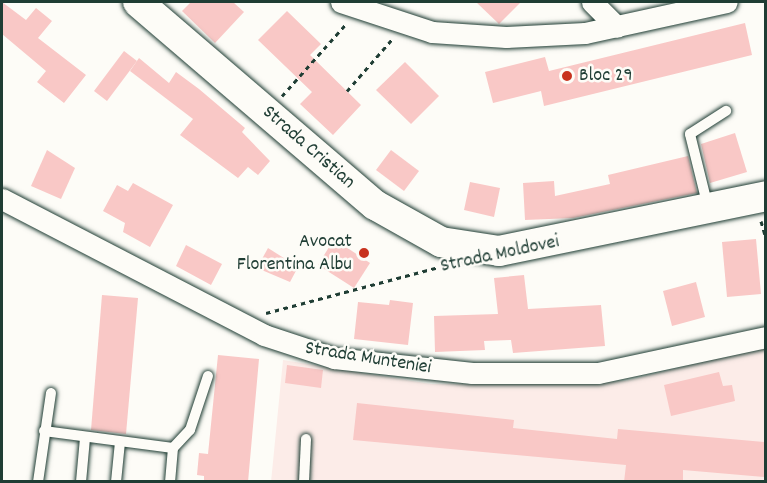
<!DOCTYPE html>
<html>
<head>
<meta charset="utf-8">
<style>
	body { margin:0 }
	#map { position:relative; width:767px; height:483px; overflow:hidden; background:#fdfcf7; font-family:Dekko,sans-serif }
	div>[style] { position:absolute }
	.built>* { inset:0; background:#fcece8 }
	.building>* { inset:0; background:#f9c8c6 }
	.path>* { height:3px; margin-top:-1.5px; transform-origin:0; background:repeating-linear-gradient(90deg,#1f3d34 0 4.5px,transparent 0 9px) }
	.roads { filter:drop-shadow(0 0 2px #1f3d34) drop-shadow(0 0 2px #1f3d34) }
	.lane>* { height:10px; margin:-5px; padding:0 5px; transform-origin:5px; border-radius:5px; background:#fdfcf7 }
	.street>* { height:21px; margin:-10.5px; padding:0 10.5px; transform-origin:10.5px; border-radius:10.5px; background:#fdfcf7 }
	.secondary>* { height:30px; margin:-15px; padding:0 15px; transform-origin:15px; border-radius:15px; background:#fdfcf7 }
	.dots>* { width:16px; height:16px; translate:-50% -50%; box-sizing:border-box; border:3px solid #fdfcf7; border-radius:50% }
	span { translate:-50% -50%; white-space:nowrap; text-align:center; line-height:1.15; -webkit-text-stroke:5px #fdfcf7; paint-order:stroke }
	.poi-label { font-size:20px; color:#1f3d34 }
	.left { translate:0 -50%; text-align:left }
	.right { translate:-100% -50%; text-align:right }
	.street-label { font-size:20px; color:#1f3d34 }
	.frame { position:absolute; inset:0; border:3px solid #1f3d34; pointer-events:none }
</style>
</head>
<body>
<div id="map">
	<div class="built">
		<i style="clip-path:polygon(765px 346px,765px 481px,271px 482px,283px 360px,431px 384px,562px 383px,626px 381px)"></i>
	</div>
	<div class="building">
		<i style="clip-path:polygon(2px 2px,26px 20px,36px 8px,52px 21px,38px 38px,86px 75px,64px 103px,37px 82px,46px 71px,2px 34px)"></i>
		<i style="clip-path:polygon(191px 2px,233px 2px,244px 12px,215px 43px,182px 11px)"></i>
		<i style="clip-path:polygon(476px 2px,521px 2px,499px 24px)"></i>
		<i style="clip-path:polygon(287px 11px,321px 44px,310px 55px,361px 105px,333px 135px,300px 104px,312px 92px,258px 40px)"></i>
		<i style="clip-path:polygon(745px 23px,752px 55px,544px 106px,541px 91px,493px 103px,485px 72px,545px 57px,549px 71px)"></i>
		<i style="clip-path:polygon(124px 51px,137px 61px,107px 101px,94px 91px)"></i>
		<i style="clip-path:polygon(139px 58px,169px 83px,176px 72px,199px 89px,245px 128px,242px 132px,270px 161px,258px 175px,248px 167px,238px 178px,180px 135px,193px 119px,130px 71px)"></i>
		<i style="clip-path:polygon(405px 62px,439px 96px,411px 124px,376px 90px)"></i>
		<i style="clip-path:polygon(735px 133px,747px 172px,710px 183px,701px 144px)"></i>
		<i style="clip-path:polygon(47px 150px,75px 168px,61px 199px,31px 186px)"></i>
		<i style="clip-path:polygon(391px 150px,419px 171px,404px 191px,376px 170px)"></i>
		<i style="clip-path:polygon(688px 156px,697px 193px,573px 218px,525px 220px,523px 183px,554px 181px,555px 196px,610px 184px,608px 175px)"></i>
		<i style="clip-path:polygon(470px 182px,500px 188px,494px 217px,464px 210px)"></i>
		<i style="clip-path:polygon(133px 183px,173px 205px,150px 247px,123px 232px,125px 223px,103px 211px,117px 185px,128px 191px)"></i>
		<i style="clip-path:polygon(334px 239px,370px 263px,354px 288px,318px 265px)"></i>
		<i style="clip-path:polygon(756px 239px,761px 294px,727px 297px,722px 242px)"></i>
		<i style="clip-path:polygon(186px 245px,222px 264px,211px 285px,176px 266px)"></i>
		<i style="clip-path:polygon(268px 248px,298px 267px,290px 282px,257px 268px)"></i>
		<i style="clip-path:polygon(524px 275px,528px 309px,601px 305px,605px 346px,513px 353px,511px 340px,484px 341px,485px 350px,435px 352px,434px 316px,498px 314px,494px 278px)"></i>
		<i style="clip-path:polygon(696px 282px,705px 317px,672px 326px,663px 291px)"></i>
		<i style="clip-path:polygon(102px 295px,138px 298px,126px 434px,91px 430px)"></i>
		<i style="clip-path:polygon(390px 300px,413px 303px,408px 345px,354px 339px,358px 302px,389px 305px)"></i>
		<i style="clip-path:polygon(218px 355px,259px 359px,248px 482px,204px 482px,204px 476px,197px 475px,199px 453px,208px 454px)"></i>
		<i style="clip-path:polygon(287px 365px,323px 370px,321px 388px,285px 383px)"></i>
		<i style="clip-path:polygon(719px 372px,723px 386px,732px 385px,735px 401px,671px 416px,664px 385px)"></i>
		<i style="clip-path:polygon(357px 403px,514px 420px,513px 428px,617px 439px,618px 429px,765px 442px,764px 477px,683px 470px,683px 482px,624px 482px,626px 465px,353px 440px)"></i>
	</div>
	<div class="path">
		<i style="left:347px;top:91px;width:70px;rotate:-49deg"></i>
		<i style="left:282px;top:96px;width:95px;rotate:-48.4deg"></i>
		<i style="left:761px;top:221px;width:19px;rotate:74deg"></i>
		<i style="left:266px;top:313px;width:179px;rotate:-14.9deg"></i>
	</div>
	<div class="roads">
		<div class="lane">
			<i style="left:708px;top:207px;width:75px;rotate:-103.9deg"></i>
			<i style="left:690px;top:134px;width:43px;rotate:-32.6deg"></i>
			<i style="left:44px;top:431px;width:130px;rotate:7.5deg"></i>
			<i style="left:173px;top:448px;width:34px;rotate:95deg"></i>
			<i style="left:173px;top:448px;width:25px;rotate:-47deg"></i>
			<i style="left:190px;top:430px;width:57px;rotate:-71.6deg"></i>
			<i style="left:38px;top:482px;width:90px;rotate:-81.7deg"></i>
			<i style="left:81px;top:482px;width:44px;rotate:-84.8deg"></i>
			<i style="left:116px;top:482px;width:40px;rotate:-84.3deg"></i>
			<i style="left:304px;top:482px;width:43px;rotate:-87.3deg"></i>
		</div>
		<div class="street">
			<i style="left:341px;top:2px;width:96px;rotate:18.2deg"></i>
			<i style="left:432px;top:32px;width:74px;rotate:3.9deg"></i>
			<i style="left:506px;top:37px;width:79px;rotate:-2.9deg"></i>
			<i style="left:585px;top:33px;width:145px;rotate:-12.3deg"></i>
			<i style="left:592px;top:2px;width:35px;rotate:45deg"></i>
			<i style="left:2px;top:199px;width:295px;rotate:27.4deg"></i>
			<i style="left:264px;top:335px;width:74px;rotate:18.2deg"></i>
			<i style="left:334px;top:358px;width:139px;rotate:6.2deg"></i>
			<i style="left:472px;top:373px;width:126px"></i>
			<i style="left:598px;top:373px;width:172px;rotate:-12.1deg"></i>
		</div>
		<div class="secondary">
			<i style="left:138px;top:2px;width:312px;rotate:40.6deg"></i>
			<i style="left:375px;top:205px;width:76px;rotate:29.3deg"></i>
			<i style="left:441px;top:242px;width:59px;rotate:8.8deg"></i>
			<i style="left:499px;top:251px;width:273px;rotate:-11.6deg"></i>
		</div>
	</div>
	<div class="dots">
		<i style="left:567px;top:76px;background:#c8321e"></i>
		<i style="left:364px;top:253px;background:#c8321e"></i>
	</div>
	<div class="poi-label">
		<span class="left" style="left:579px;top:76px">Bloc 29</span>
		<span class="right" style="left:352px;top:254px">Avocat<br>Florentina Albu</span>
	</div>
	<div class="street-label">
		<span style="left:308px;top:148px;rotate:41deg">Strada Cristian</span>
		<span style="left:500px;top:255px;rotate:-12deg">Strada Moldovei</span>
		<span style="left:368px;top:359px;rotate:9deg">Strada Munteniei</span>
	</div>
	<div class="frame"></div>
</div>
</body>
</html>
